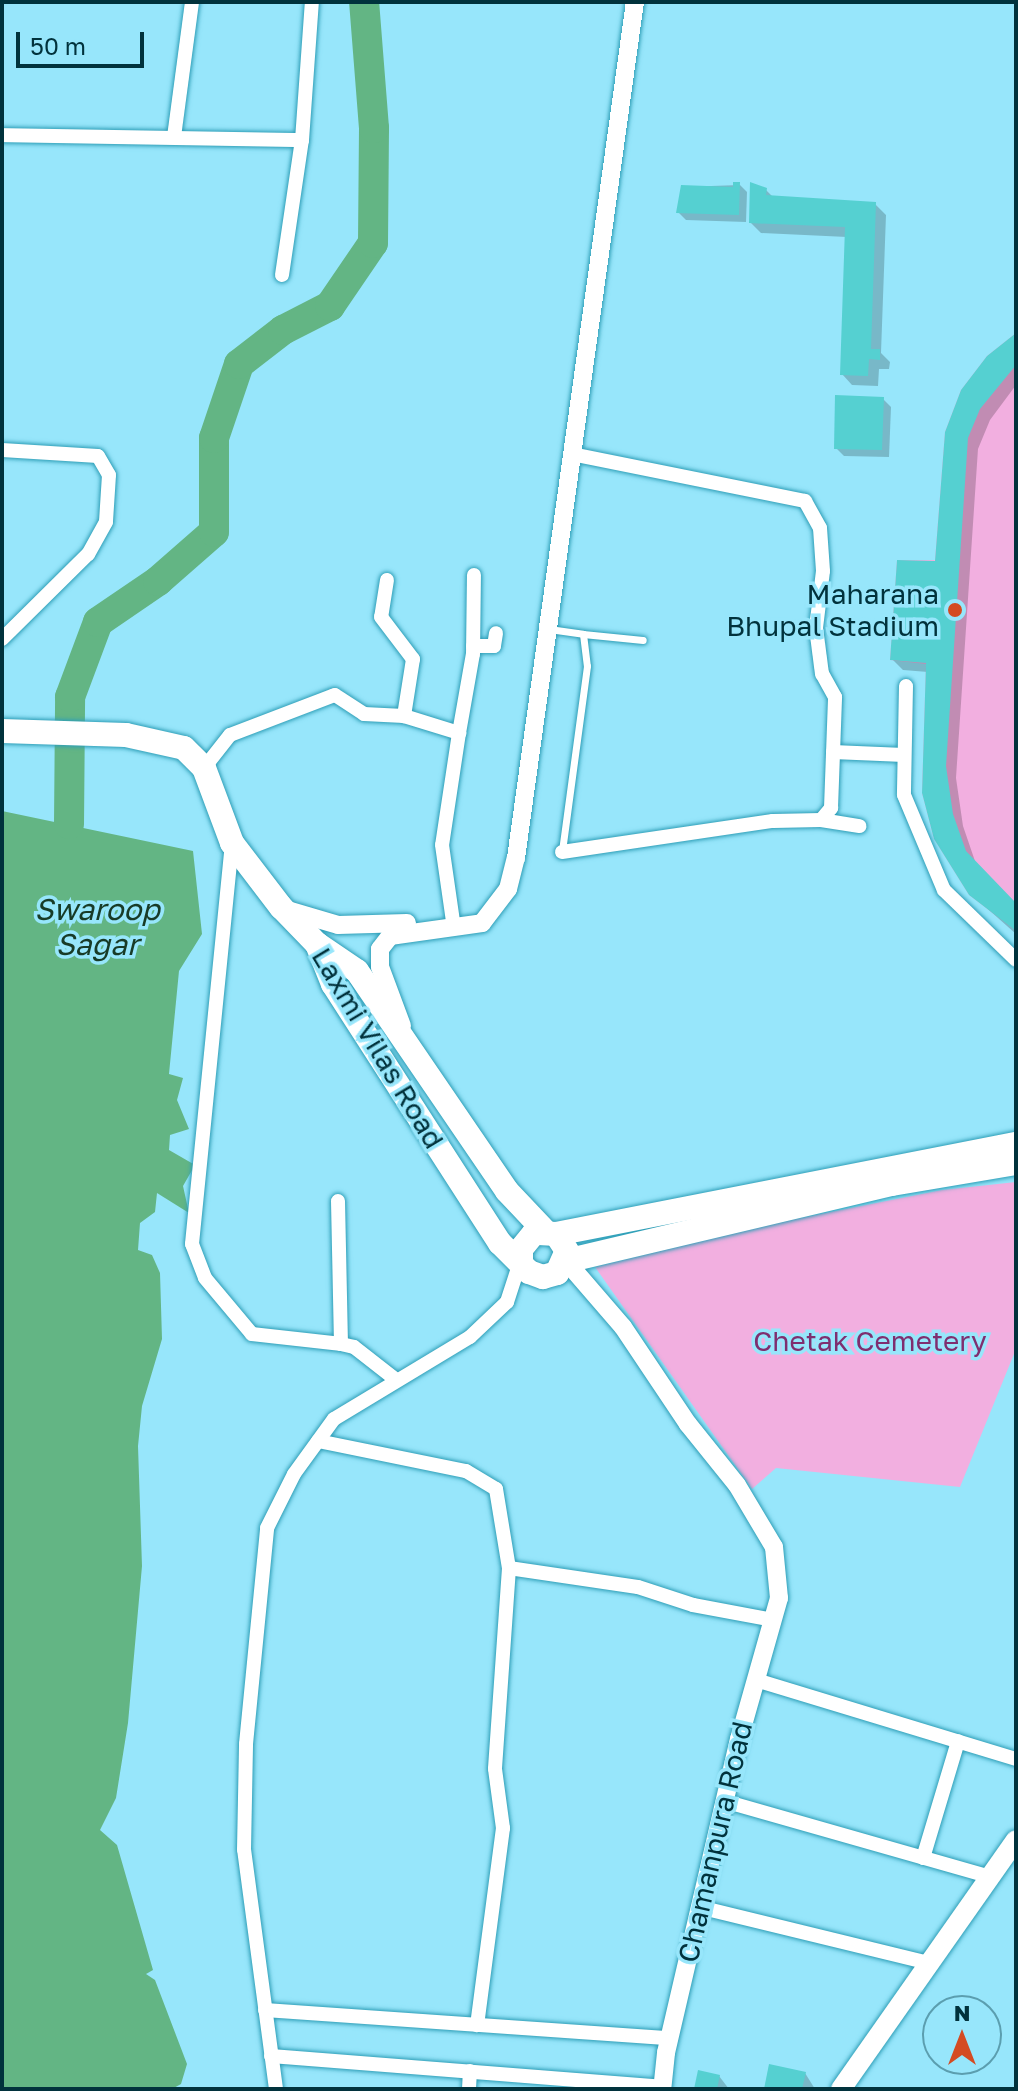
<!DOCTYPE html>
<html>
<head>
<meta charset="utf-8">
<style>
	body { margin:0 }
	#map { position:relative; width:1018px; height:2091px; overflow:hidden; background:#97e6fb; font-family:"Golos Text",sans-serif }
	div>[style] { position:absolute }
	.green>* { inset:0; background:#f2afe0 }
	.water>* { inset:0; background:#63b584 }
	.shadow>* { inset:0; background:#0003 }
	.river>* { height:30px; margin:-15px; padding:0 15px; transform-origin:15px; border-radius:15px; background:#63b584 }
	.building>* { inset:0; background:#55d0d1 }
	.roads { filter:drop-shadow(0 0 2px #2e9eb7) drop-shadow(0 0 2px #2e9eb7) }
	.service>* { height:7px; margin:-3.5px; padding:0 3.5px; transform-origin:3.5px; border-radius:3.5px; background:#fff }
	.minor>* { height:14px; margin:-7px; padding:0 7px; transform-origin:7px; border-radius:7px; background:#fff }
	.tertiary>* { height:18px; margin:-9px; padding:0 9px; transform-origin:9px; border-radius:9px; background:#fff }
	.secondary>* { height:20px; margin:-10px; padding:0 10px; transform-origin:10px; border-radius:10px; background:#fff }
	.trunk>* { height:24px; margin:-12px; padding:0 12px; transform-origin:12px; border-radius:12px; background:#fff }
	.dots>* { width:22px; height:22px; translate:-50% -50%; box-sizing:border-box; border:4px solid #97e6fb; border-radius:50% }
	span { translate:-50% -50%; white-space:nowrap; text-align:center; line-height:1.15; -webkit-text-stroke:7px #97e6fb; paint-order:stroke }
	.poi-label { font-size:28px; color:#01323c }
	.right { translate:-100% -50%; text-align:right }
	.street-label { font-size:28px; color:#01323c }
	.park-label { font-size:28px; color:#7f2e6f }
	.water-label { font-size:30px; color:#183b27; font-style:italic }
	.frame { position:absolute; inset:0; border:4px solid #01323c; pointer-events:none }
	.north { position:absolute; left:922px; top:1995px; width:80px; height:80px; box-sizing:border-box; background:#97e6fb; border:2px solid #5b9eaf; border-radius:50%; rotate:0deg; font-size:22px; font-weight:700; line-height:32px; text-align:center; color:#01323c }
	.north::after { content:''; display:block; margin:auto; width:28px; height:36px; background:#d44b22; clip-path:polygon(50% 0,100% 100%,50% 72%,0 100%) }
	.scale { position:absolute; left:16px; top:32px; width:128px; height:36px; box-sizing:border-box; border:4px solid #01323c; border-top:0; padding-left:10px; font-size:24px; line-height:28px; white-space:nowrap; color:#01323c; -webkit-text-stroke:6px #97e6fb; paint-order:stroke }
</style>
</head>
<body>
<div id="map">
	<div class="green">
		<i style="clip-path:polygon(1016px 333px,1016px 931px,969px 895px,934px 839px,922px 793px,926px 664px,890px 660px,897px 560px,935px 560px,945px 432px,961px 390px,987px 356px)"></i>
		<i style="clip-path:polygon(1016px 1182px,1016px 1349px,960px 1487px,776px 1468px,752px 1489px,595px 1267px,754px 1227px,942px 1190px)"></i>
	</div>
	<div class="water">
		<i style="clip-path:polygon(2px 811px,193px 851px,202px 934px,179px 971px,169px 1074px,183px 1078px,177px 1100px,189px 1129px,170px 1135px,169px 1150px,195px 1165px,183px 1186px,189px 1213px,157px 1193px,155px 1212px,140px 1223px,138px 1250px,152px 1255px,160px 1273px,162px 1339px,142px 1406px,138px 1446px,142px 1566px,128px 1723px,116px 1798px,100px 1830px,117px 1845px,153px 1970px,146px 1974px,155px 1980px,187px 2064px,181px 2084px,172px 2089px,2px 2089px)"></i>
	</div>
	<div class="shadow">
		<i style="clip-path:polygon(740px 185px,747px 192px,746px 222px,686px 220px,678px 212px,682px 187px)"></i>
		<i style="clip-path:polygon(766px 190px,773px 197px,875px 204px,886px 215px,881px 353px,890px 362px,889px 369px,879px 369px,878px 386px,852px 385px,842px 374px,847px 237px,761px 233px,751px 223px)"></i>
		<i style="clip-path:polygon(1016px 339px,1016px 385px,990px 420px,978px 449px,956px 778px,963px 826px,976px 864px,1016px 906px,1016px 934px,971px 894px,935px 838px,928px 672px,903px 670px,892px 659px,937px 563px,947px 432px)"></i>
		<i style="clip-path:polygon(883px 399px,891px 407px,889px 457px,844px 456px,836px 448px)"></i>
		<i style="clip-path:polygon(805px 2073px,815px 2089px,766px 2089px)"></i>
		<i style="clip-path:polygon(719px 2076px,729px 2089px,696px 2089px)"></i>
	</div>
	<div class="river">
		<i style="left:69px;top:824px;width:127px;rotate:-89.5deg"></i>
		<i style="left:70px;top:697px;width:80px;rotate:-69.5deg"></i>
		<i style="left:98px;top:622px;width:73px;rotate:-34.3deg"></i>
		<i style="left:158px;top:581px;width:74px;rotate:-41.2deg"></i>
		<i style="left:214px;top:532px;width:94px;rotate:-90deg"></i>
		<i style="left:214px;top:438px;width:78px;rotate:-71.3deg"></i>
		<i style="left:239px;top:364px;width:56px;rotate:-37.7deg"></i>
		<i style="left:283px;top:330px;width:53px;rotate:-27.1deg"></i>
		<i style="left:330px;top:306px;width:76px;rotate:-55.7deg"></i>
		<i style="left:373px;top:243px;width:115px;rotate:-89.5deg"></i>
		<i style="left:374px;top:128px;width:126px;rotate:-94.5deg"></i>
	</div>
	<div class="building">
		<i style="clip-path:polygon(733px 182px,740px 182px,739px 215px,676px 213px,681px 185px,733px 187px)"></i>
		<i style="clip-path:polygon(750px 182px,767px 188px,766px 195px,876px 202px,871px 349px,880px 349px,880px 360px,869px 359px,868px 376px,840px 375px,845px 227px,749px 223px)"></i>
		<i style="clip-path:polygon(1016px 333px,1016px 365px,980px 409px,968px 438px,946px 766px,953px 814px,966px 851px,1016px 903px,1016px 931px,969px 895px,934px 839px,922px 793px,926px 663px,890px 660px,897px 560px,935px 561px,945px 432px,961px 390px,987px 356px)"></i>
		<i style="clip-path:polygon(835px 395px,884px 397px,882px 450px,834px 449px)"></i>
		<i style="clip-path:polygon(769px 2064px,806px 2072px,802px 2089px,764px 2089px)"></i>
		<i style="clip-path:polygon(698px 2070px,720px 2075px,717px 2089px,694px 2089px)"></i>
	</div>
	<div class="roads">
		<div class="service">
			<i style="left:549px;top:629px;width:34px;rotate:8deg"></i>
			<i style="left:583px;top:634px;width:32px;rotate:83deg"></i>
			<i style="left:587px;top:666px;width:188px;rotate:97.7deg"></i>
			<i style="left:583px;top:634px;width:60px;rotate:5.7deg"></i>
		</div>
		<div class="minor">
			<i style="left:2px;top:135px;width:300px;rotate:1deg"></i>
			<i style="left:302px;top:140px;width:138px;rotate:-85.9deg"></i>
			<i style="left:174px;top:137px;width:136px;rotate:-82.4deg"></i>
			<i style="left:282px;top:275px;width:136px;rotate:-81.6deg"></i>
			<i style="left:2px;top:450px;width:96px;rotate:3.6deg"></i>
			<i style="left:98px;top:456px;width:22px;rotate:60deg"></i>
			<i style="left:109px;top:475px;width:47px;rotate:93.7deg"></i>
			<i style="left:106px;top:522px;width:37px;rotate:119deg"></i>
			<i style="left:88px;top:554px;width:121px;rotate:135.3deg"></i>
			<i style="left:387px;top:580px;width:37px;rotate:99deg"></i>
			<i style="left:381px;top:617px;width:53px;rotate:52.7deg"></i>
			<i style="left:413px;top:659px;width:58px;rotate:99deg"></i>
			<i style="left:473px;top:646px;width:21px"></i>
			<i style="left:494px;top:646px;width:13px;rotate:-81deg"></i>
			<i style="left:906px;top:686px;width:109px;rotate:91.1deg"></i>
			<i style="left:904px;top:795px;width:103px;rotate:67.2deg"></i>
			<i style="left:944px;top:890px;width:100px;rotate:44.2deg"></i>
			<i style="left:459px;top:733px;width:80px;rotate:-80deg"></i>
			<i style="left:473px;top:654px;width:79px;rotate:-89.3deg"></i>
			<i style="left:833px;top:752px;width:71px;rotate:2.4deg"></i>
			<i style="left:204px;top:768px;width:42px;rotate:-51.8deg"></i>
			<i style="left:230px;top:735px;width:112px;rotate:-20.9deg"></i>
			<i style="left:335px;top:695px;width:35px;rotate:33deg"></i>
			<i style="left:364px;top:714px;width:40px;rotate:2.9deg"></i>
			<i style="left:404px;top:716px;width:58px;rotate:17.2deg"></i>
			<i style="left:459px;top:733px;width:113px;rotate:98.6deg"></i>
			<i style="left:442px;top:845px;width:77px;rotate:81.8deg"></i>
			<i style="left:821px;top:820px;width:39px;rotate:9deg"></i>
			<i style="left:232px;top:843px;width:403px;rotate:95.7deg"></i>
			<i style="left:192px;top:1244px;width:36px;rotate:69deg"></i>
			<i style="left:205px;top:1278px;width:73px;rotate:50deg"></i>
			<i style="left:252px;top:1334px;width:90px;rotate:6.4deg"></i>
			<i style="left:562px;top:852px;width:213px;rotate:-8.4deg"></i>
			<i style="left:773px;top:821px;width:48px;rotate:-1.2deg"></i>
			<i style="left:821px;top:820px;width:16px;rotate:-50deg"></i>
			<i style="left:831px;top:808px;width:111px;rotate:-87.9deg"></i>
			<i style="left:835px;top:697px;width:26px;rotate:-119deg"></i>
			<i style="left:822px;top:674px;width:46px;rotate:-97.4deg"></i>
			<i style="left:816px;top:628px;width:57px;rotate:-83deg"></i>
			<i style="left:823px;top:571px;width:43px;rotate:-94deg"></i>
			<i style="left:820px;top:528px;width:31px;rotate:-119deg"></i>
			<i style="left:805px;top:501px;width:238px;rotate:-168.6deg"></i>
			<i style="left:338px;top:1201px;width:143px;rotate:88.8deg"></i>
			<i style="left:341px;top:1344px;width:13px;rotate:13deg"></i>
			<i style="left:354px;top:1347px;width:52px;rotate:38deg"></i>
			<i style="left:318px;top:1441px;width:151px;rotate:11.5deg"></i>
			<i style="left:466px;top:1471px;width:35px;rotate:31deg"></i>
			<i style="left:496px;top:1489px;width:80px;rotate:80.7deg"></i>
			<i style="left:509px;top:1568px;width:201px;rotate:94deg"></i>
			<i style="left:495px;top:1769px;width:60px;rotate:82.3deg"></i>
			<i style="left:503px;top:1828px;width:199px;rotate:97.5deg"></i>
			<i style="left:509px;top:1568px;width:130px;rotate:8.4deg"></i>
			<i style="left:638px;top:1587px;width:58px;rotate:18.1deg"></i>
			<i style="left:693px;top:1605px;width:81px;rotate:10.6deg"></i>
			<i style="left:756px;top:1680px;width:272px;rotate:16.9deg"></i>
			<i style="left:724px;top:1801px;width:277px;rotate:15.9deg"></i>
			<i style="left:923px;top:1858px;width:122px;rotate:-73.3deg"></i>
			<i style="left:699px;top:1907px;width:237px;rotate:13.7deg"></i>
			<i style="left:265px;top:2010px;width:405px;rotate:4deg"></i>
			<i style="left:271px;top:2056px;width:392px;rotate:4.5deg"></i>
			<i style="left:276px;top:2089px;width:241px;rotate:-97.6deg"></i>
			<i style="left:244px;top:1850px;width:106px;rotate:-88.9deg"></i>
			<i style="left:246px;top:1744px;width:217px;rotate:-84.4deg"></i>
			<i style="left:267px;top:1528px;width:60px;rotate:-63.4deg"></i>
			<i style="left:294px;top:1474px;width:68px;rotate:-54deg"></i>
			<i style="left:334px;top:1419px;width:159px;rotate:-31.1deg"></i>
			<i style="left:470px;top:1337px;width:51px;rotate:-43.4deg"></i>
			<i style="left:507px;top:1302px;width:45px;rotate:-72deg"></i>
			<i style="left:469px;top:2089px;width:18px;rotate:-87deg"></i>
		</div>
		<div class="tertiary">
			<i style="left:287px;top:910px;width:53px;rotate:16.4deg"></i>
			<i style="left:338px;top:925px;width:69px;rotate:-1.7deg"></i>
			<i style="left:402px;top:1026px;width:63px;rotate:-110.4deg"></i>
			<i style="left:380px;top:967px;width:18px;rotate:-90deg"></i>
			<i style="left:380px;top:949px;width:16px;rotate:-52deg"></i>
			<i style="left:390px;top:936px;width:93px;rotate:-8deg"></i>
			<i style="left:482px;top:923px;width:43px;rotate:-52.6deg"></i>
			<i style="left:508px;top:889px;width:32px;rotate:-76deg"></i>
			<i style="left:516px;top:858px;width:864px;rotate:-82.09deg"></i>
			<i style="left:566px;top:1261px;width:87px;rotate:49.2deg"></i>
			<i style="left:623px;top:1327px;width:117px;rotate:56.2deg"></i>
			<i style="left:688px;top:1424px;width:78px;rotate:51.2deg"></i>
			<i style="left:737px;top:1485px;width:72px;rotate:59.2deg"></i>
			<i style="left:774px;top:1547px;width:51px;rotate:84.4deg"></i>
			<i style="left:779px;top:1598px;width:147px;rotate:105.8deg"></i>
			<i style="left:739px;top:1739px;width:322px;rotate:103.1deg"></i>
			<i style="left:666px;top:2053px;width:36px;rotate:96deg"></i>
		</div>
		<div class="secondary">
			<i style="left:841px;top:2089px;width:304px;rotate:-54.9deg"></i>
		</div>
		<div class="trunk">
			<i style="left:2px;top:731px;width:124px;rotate:1.8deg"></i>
			<i style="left:126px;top:735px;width:59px;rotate:12.6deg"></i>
			<i style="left:184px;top:748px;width:28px;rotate:45deg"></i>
			<i style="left:204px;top:768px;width:80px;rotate:69.5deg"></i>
			<i style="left:232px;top:843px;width:81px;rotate:52.6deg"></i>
			<i style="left:281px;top:907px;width:52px;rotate:45.8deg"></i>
			<i style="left:317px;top:944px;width:43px;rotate:68.2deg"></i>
			<i style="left:333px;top:984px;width:308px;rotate:57.2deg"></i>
			<i style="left:500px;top:1243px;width:41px;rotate:45deg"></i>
			<i style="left:529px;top:1272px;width:15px;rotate:20deg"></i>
			<i style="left:543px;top:1277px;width:15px;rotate:-16deg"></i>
			<i style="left:557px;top:1273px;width:24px;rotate:-66deg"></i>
			<i style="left:567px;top:1251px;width:20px;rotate:-123deg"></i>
			<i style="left:556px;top:1234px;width:22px;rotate:-177deg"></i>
			<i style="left:534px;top:1233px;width:21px;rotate:129deg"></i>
			<i style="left:521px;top:1249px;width:10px;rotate:90deg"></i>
			<i style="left:317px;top:944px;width:48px;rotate:34deg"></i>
			<i style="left:357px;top:971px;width:266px;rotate:55.7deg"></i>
			<i style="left:507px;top:1191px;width:55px;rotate:46.5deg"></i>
			<i style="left:556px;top:1234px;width:469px;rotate:-11.1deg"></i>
			<i style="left:566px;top:1261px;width:335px;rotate:-13.3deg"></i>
			<i style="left:892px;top:1184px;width:126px;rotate:-9.6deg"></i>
		</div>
	</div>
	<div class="dots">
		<i style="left:955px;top:610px;background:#d44b22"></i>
	</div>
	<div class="poi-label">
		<span class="right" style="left:939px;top:610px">Maharana<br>Bhupal Stadium</span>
	</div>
	<div class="street-label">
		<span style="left:378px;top:1048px;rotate:59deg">Laxmi Vilas Road</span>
		<span style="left:715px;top:1842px;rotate:-77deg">Chamanpura Road</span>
	</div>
	<div class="park-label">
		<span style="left:870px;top:1341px">Chetak Cemetery</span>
	</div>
	<div class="water-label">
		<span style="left:97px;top:926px">Swaroop<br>Sagar</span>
	</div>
	<div class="frame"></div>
	<div class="north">N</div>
	<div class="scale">50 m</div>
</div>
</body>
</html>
